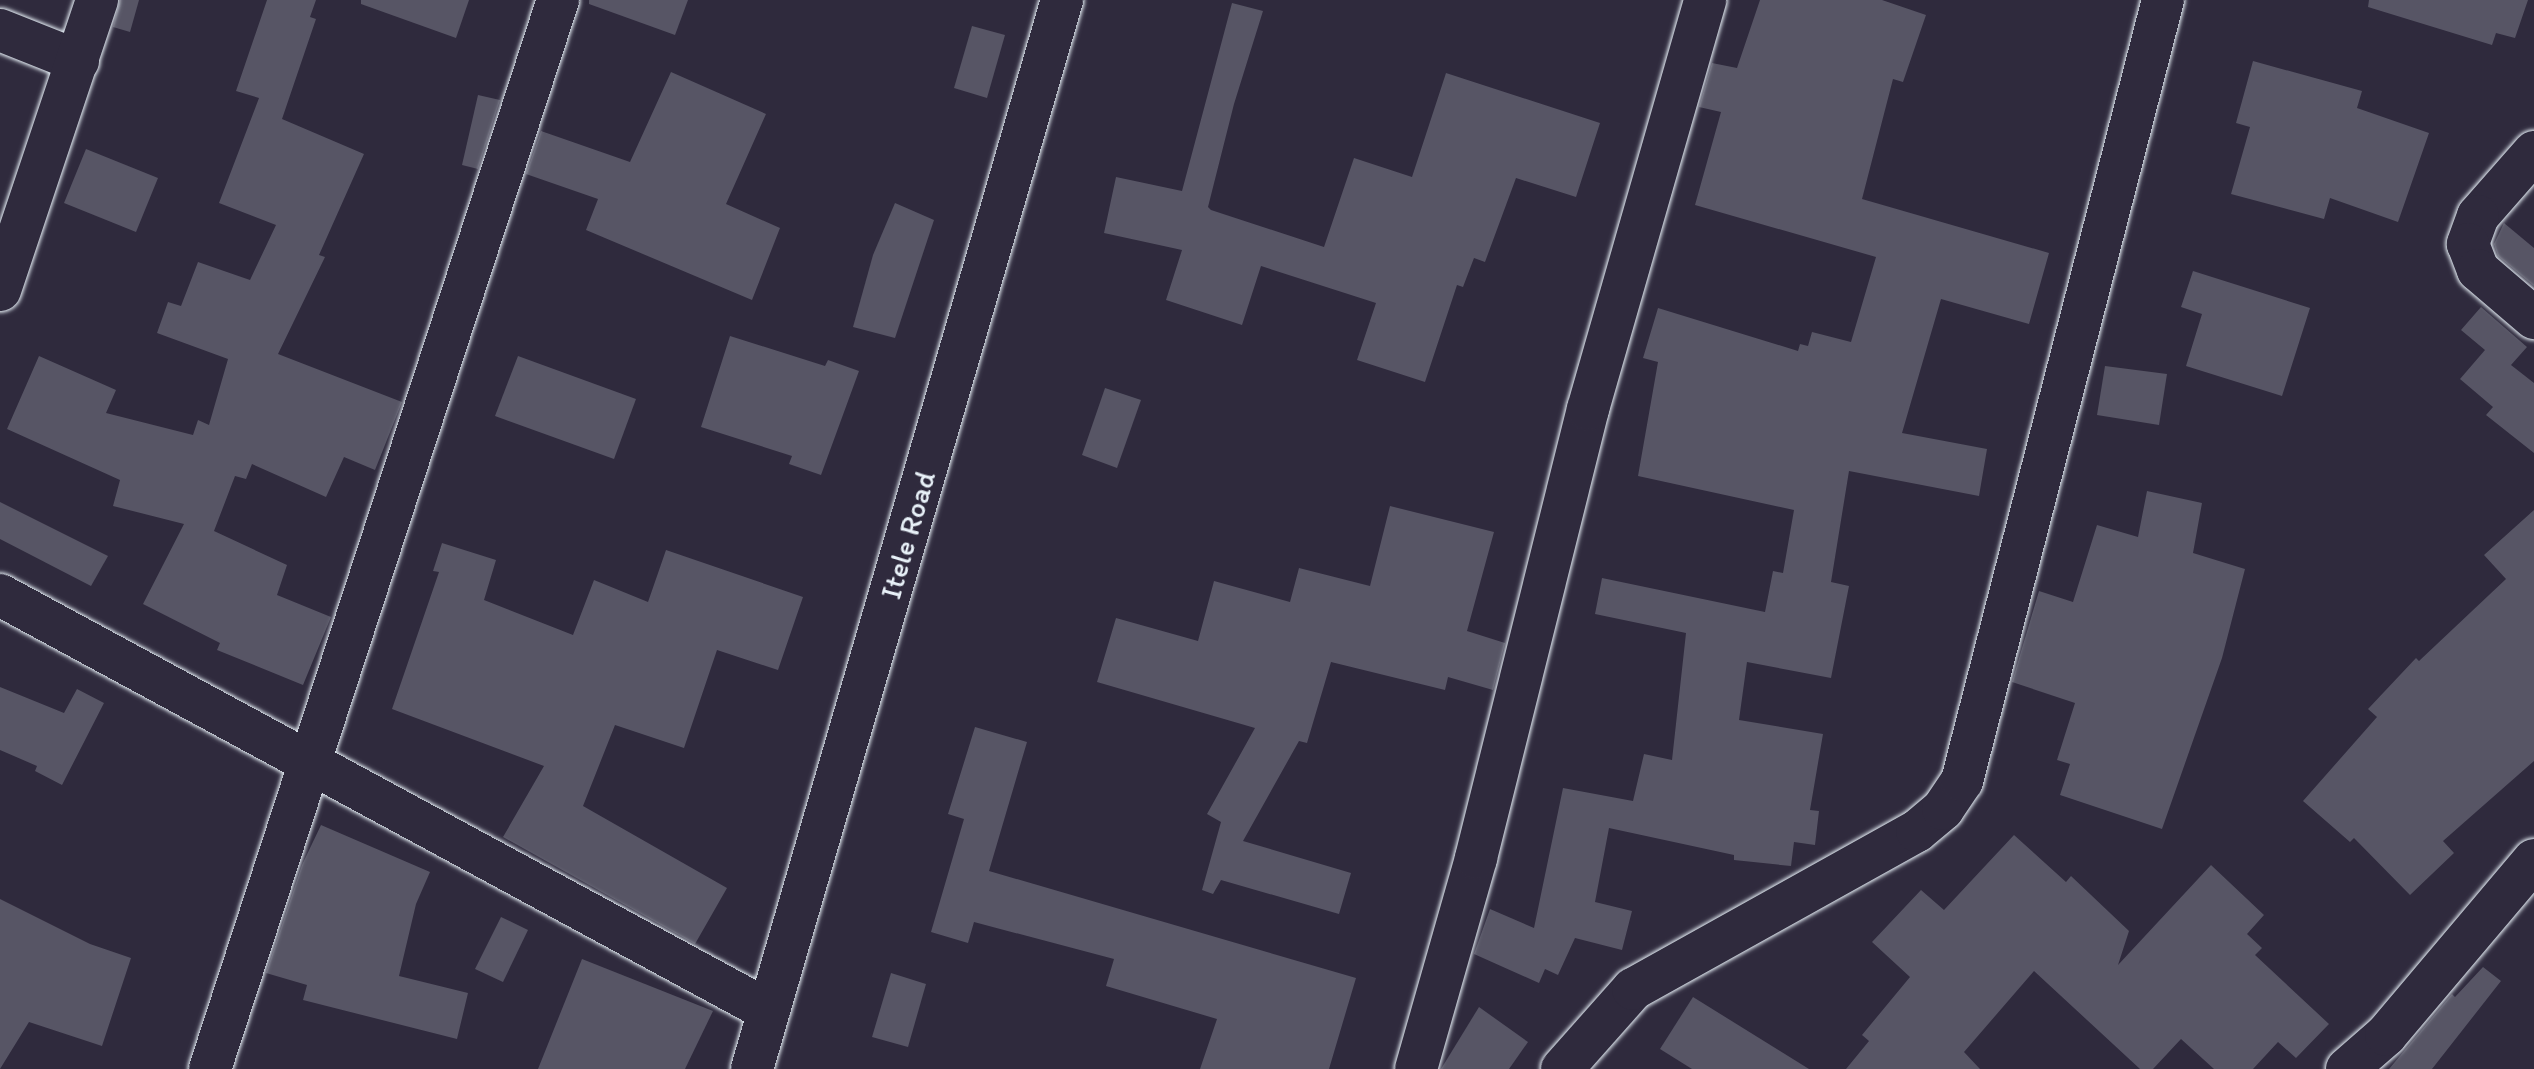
<!DOCTYPE html>
<html>
<head>
<meta charset="utf-8">
<style>
	body { margin:0 }
	#map { position:relative; width:2534px; height:1069px; overflow:hidden; background:#2f2a3d; font-family:Itim,sans-serif }
	div>[style] { position:absolute }
	.building>* { inset:0; background:#575565 }
	.roads { filter:drop-shadow(0 0 2px #e8f1f8) drop-shadow(0 0 2px #e8f1f8) }
	.minor>* { height:42px; margin:-21px; padding:0 21px; transform-origin:21px; border-radius:21px; background:#2f2a3d }
	span { translate:-50% -50%; white-space:nowrap; text-align:center; line-height:1.15; -webkit-text-stroke:7px #2f2a3d; paint-order:stroke }
	.street-label { font-size:30px; color:#e8f1f8 }
</style>
</head>
<body>
<div id="map">
	<div class="building">
		<i style="clip-path:polygon(120px 0,139px 0,130px 32px,113px 27px)"></i>
		<i style="clip-path:polygon(267px 0,316px 0,310px 17px,316px 19px,282px 119px,364px 154px,319px 255px,325px 257px,278px 354px,402px 402px,375px 470px,344px 457px,326px 497px,252px 464px,246px 479px,235px 476px,214px 531px,287px 565px,277px 595px,331px 617px,303px 685px,217px 650px,220px 643px,143px 604px,184px 524px,113px 506px,120px 480px,7px 429px,39px 356px,116px 390px,106px 413px,193px 435px,198px 420px,209px 425px,228px 359px,157px 333px,168px 302px,181px 306px,198px 262px,250px 280px,276px 225px,219px 203px,259px 98px,236px 91px)"></i>
		<i style="clip-path:polygon(361px 0,469px 0,456px 38px,361px 4px)"></i>
		<i style="clip-path:polygon(589px 0,688px 0,675px 35px,589px 4px)"></i>
		<i style="clip-path:polygon(1760px 0,1882px 0,1926px 15px,1903px 82px,1893px 79px,1862px 199px,2049px 253px,2029px 324px,1941px 299px,1902px 433px,1987px 449px,1979px 496px,1849px 471px,1831px 582px,1849px 586px,1831px 678px,1747px 662px,1739px 720px,1823px 734px,1810px 810px,1819px 811px,1815px 845px,1794px 842px,1791px 866px,1734px 860px,1734px 855px,1609px 828px,1595px 902px,1632px 911px,1622px 950px,1575px 938px,1558px 975px,1545px 969px,1539px 983px,1474px 954px,1490px 909px,1534px 928px,1563px 788px,1633px 801px,1644px 754px,1672px 760px,1686px 633px,1595px 614px,1602px 578px,1765px 612px,1773px 571px,1783px 573px,1794px 510px,1638px 476px,1658px 362px,1643px 358px,1658px 308px,1798px 351px,1800px 344px,1808px 346px,1812px 332px,1851px 342px,1876px 257px,1695px 205px,1721px 112px,1699px 107px,1712px 63px,1737px 68px)"></i>
		<i style="clip-path:polygon(2369px 0,2528px 0,2515px 38px,2496px 33px,2492px 45px,2368px 7px)"></i>
		<i style="clip-path:polygon(1232px 3px,1263px 11px,1234px 104px,1208px 207px,1211px 210px,1324px 247px,1354px 158px,1412px 177px,1446px 73px,1600px 123px,1576px 197px,1516px 178px,1485px 262px,1474px 258px,1463px 287px,1457px 285px,1425px 382px,1357px 360px,1376px 303px,1261px 266px,1242px 325px,1166px 300px,1182px 250px,1104px 233px,1116px 177px,1182px 191px)"></i>
		<i style="clip-path:polygon(972px 26px,1005px 35px,987px 98px,954px 88px)"></i>
		<i style="clip-path:polygon(2253px 61px,2362px 91px,2357px 108px,2429px 133px,2398px 222px,2330px 198px,2324px 219px,2231px 194px,2250px 127px,2236px 123px)"></i>
		<i style="clip-path:polygon(671px 72px,766px 114px,726px 204px,780px 228px,752px 300px,586px 230px,598px 199px,526px 174px,541px 131px,630px 162px)"></i>
		<i style="clip-path:polygon(478px 95px,500px 100px,478px 169px,462px 165px)"></i>
		<i style="clip-path:polygon(86px 149px,158px 178px,136px 232px,64px 203px)"></i>
		<i style="clip-path:polygon(895px 203px,934px 220px,895px 338px,853px 327px,873px 255px)"></i>
		<i style="clip-path:polygon(2504px 223px,2534px 248px,2534px 286px,2498px 256px,2494px 244px)"></i>
		<i style="clip-path:polygon(2193px 271px,2310px 308px,2282px 396px,2186px 366px,2202px 314px,2181px 307px)"></i>
		<i style="clip-path:polygon(2481px 307px,2527px 347px,2511px 365px,2534px 383px,2534px 453px,2486px 415px,2493px 407px,2460px 379px,2485px 350px,2461px 330px)"></i>
		<i style="clip-path:polygon(730px 336px,825px 366px,828px 360px,859px 371px,821px 475px,789px 464px,792px 456px,701px 427px)"></i>
		<i style="clip-path:polygon(518px 356px,636px 399px,614px 459px,495px 416px)"></i>
		<i style="clip-path:polygon(2105px 366px,2167px 374px,2159px 425px,2097px 415px)"></i>
		<i style="clip-path:polygon(1105px 388px,1141px 400px,1117px 468px,1082px 455px)"></i>
		<i style="clip-path:polygon(2147px 491px,2202px 503px,2193px 553px,2245px 569px,2222px 658px,2162px 829px,2060px 795px,2070px 764px,2057px 760px,2075px 703px,2012px 682px,2039px 591px,2073px 602px,2097px 525px,2138px 537px)"></i>
		<i style="clip-path:polygon(0 502px,108px 556px,91px 586px,0 539px)"></i>
		<i style="clip-path:polygon(1390px 506px,1494px 532px,1467px 631px,1505px 643px,1493px 690px,1448px 677px,1445px 690px,1331px 662px,1307px 743px,1299px 741px,1243px 841px,1351px 873px,1339px 914px,1221px 880px,1213px 894px,1202px 890px,1221px 822px,1207px 814px,1255px 728px,1097px 682px,1116px 618px,1198px 641px,1214px 581px,1290px 602px,1299px 568px,1370px 586px)"></i>
		<i style="clip-path:polygon(2534px 510px,2534px 761px,2443px 841px,2454px 853px,2410px 895px,2354px 838px,2350px 842px,2303px 801px,2377px 717px,2368px 709px,2416px 658px,2419px 661px,2506px 579px,2484px 555px)"></i>
		<i style="clip-path:polygon(442px 543px,496px 560px,484px 600px,573px 635px,594px 580px,648px 602px,666px 550px,803px 597px,778px 670px,717px 650px,684px 748px,615px 725px,583px 806px,727px 888px,695px 944px,503px 837px,544px 766px,392px 709px,439px 572px,433px 571px)"></i>
		<i style="clip-path:polygon(0 687px,64px 713px,77px 689px,104px 703px,62px 785px,35px 771px,37px 766px,0 750px)"></i>
		<i style="clip-path:polygon(975px 727px,1027px 742px,989px 871px,1356px 978px,1329px 1069px,1200px 1069px,1217px 1019px,1106px 986px,1114px 959px,974px 922px,968px 943px,931px 932px,964px 819px,948px 814px)"></i>
		<i style="clip-path:polygon(321px 825px,430px 872px,416px 904px,399px 976px,468px 993px,457px 1039px,303px 1000px,307px 985px,266px 973px,302px 865px)"></i>
		<i style="clip-path:polygon(2014px 835px,2066px 882px,2071px 876px,2129px 931px,2118px 965px,2211px 865px,2264px 915px,2247px 934px,2262px 948px,2255px 955px,2329px 1024px,2296px 1058px,2278px 1042px,2253px 1069px,2214px 1069px,2181px 1039px,2153px 1069px,2140px 1069px,2034px 971px,1964px 1052px,1980px 1069px,1846px 1069px,1869px 1041px,1862px 1035px,1910px 977px,1872px 942px,1921px 890px,1944px 910px)"></i>
		<i style="clip-path:polygon(0 899px,90px 944px,131px 958px,102px 1046px,29px 1022px,0 1069px)"></i>
		<i style="clip-path:polygon(501px 917px,528px 930px,503px 982px,475px 969px)"></i>
		<i style="clip-path:polygon(582px 959px,713px 1011px,685px 1069px,538px 1069px)"></i>
		<i style="clip-path:polygon(2483px 967px,2501px 981px,2432px 1069px,2389px 1069px,2452px 994px,2455px 997px)"></i>
		<i style="clip-path:polygon(891px 973px,926px 984px,908px 1047px,872px 1037px)"></i>
		<i style="clip-path:polygon(1693px 997px,1809px 1069px,1692px 1069px,1660px 1049px)"></i>
		<i style="clip-path:polygon(1479px 1007px,1528px 1042px,1509px 1069px,1441px 1069px)"></i>
	</div>
	<div class="roads">
		<div class="minor">
			<i style="left:0;top:30px;width:84px;rotate:21.7deg"></i>
			<i style="left:2534px;top:152px;width:85px;rotate:131.2deg"></i>
			<i style="left:2478px;top:216px;width:30px;rotate:110deg"></i>
			<i style="left:2468px;top:244px;width:28px;rotate:69deg"></i>
			<i style="left:2478px;top:270px;width:74px;rotate:40.6deg"></i>
			<i style="left:0;top:290px;width:306px;rotate:-71.5deg"></i>
			<i style="left:0;top:595px;width:874px;rotate:28.41deg"></i>
			<i style="left:210px;top:1069px;width:1124px;rotate:-71.97deg"></i>
			<i style="left:752px;top:1069px;width:1113px;rotate:-73.83deg"></i>
			<i style="left:1416px;top:1069px;width:219px;rotate:-74.1deg"></i>
			<i style="left:1476px;top:858px;width:463px;rotate:-76deg"></i>
			<i style="left:1588px;top:409px;width:425px;rotate:-74deg"></i>
			<i style="left:1562px;top:1069px;width:107px;rotate:-48.4deg"></i>
			<i style="left:1633px;top:989px;width:325px;rotate:-29.1deg"></i>
			<i style="left:1917px;top:831px;width:34px;rotate:-40deg"></i>
			<i style="left:1943px;top:809px;width:34px;rotate:-56deg"></i>
			<i style="left:1962px;top:781px;width:806px;rotate:-75.57deg"></i>
			<i style="left:2347px;top:1069px;width:52px;rotate:-41.1deg"></i>
			<i style="left:2386px;top:1035px;width:229px;rotate:-49.8deg"></i>
		</div>
	</div>
	<div class="street-label">
		<span style="left:908px;top:535px;rotate:-74deg">Itele Road</span>
	</div>
</div>
</body>
</html>
